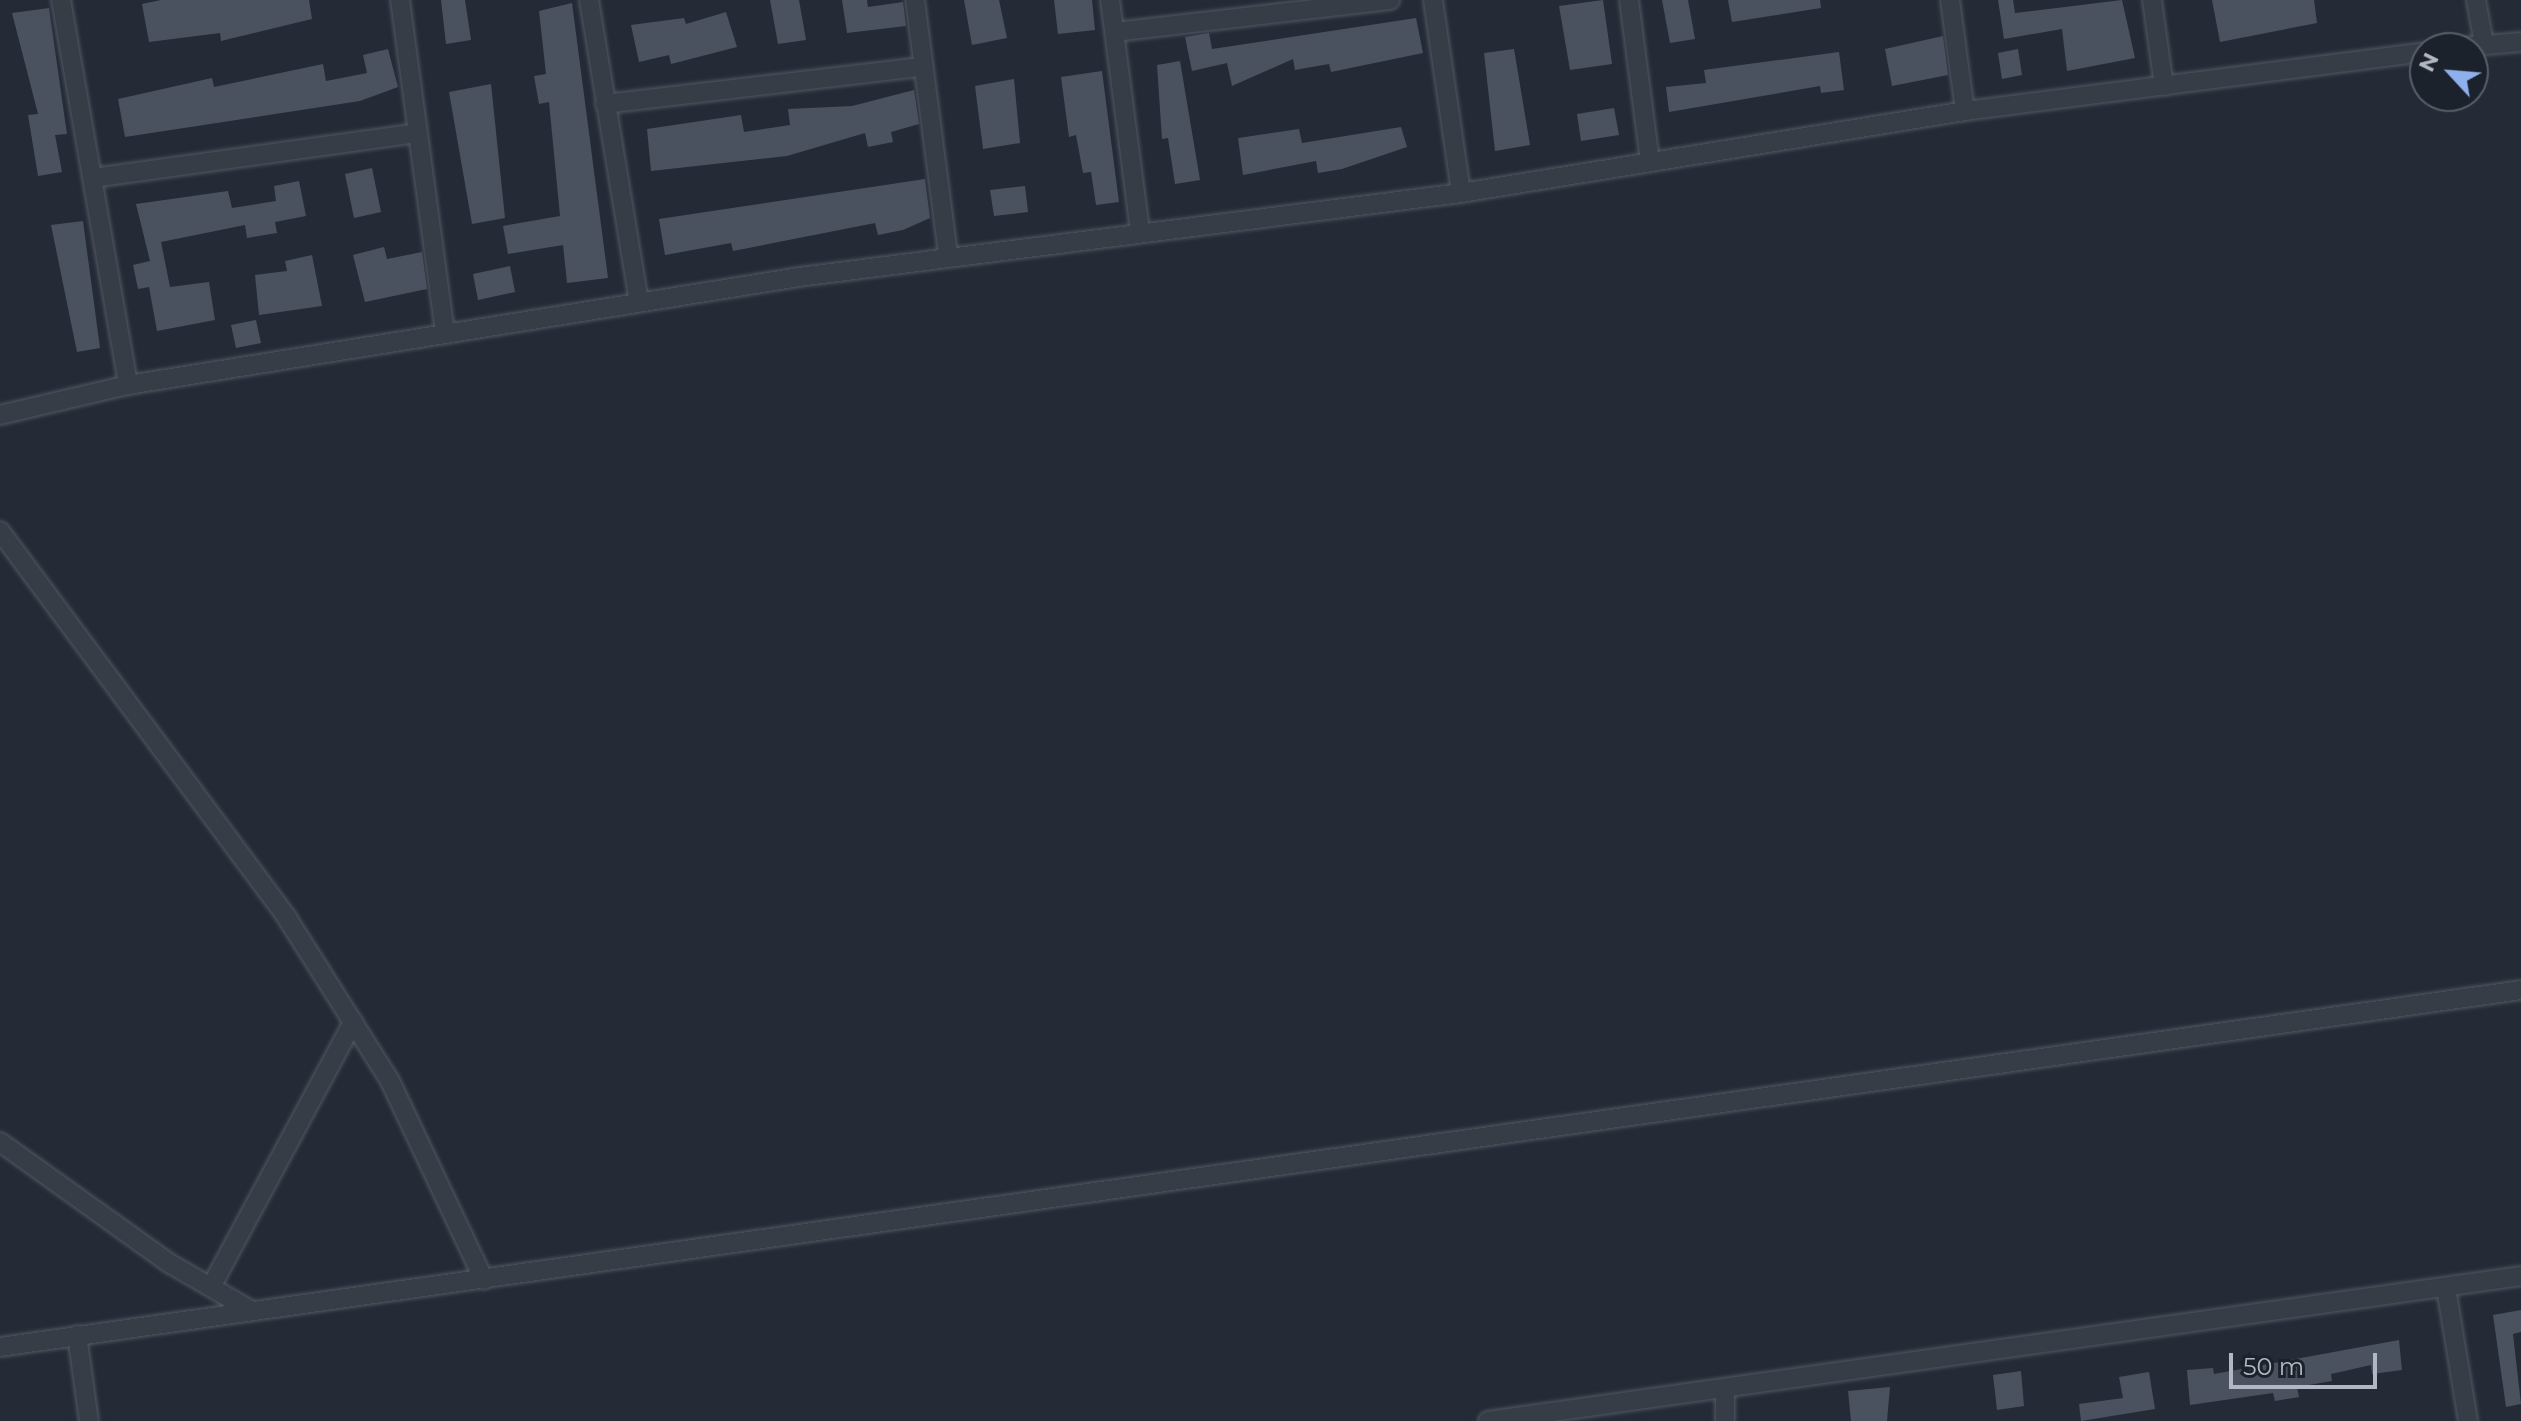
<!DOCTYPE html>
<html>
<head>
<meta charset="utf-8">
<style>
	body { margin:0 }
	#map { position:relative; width:2521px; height:1421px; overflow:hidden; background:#242b37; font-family:Montserrat,sans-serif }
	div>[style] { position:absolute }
	.building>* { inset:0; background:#4a5260 }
	.roads { filter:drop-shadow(0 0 2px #525862) drop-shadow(0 0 2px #525862) }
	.minor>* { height:18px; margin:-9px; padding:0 9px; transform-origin:9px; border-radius:9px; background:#373d47 }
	span { translate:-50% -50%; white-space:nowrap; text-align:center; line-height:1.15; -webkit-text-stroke:8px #1c222c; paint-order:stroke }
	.north { position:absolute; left:2409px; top:32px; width:80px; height:80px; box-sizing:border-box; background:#1c222c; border:2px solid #585e68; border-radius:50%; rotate:296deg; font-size:22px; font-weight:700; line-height:32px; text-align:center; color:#b2b8c3 }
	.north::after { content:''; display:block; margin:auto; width:28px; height:36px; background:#8eb0ec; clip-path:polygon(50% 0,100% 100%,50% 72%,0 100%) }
	.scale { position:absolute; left:2229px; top:1353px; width:148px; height:36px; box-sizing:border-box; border:4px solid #b2b8c3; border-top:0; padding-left:10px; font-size:24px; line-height:28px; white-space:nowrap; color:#b2b8c3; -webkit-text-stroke:6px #1c222c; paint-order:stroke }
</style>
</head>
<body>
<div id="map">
	<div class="building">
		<i style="clip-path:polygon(161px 0,309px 0,312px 19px,221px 41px,220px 33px,149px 42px,142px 4px)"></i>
		<i style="clip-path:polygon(441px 0,465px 0,471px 40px,446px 44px)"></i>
		<i style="clip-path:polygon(770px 0,799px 0,806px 40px,778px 44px)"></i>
		<i style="clip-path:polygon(842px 0,867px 0,868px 7px,903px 2px,906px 26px,847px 33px)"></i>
		<i style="clip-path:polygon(964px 0,999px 0,1007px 38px,972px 45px)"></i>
		<i style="clip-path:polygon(1054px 0,1092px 0,1095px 30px,1058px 34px)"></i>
		<i style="clip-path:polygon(1603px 0,1612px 64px,1570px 70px,1559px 6px)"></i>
		<i style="clip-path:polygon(1662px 0,1688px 0,1695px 39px,1670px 43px)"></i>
		<i style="clip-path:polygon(1728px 0,1820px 0,1821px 8px,1732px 22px)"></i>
		<i style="clip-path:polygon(1998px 0,2013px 0,2015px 13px,2122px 0,2135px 58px,2067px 71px,2062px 29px,2004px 39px)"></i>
		<i style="clip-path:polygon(2212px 0,2314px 0,2317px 23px,2220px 42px)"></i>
		<i style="clip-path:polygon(572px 3px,608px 278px,567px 283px,563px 245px,508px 254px,503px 226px,560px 216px,549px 102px,539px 104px,534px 76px,546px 74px,539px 11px)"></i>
		<i style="clip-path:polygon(49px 8px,67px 134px,55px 135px,62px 172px,38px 176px,28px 115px,38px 114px,12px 13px)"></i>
		<i style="clip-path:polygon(726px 12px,737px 47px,671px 64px,669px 55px,639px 62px,631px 25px,684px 18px,686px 24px)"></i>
		<i style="clip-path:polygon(1416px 18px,1423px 53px,1331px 72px,1329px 64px,1295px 70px,1293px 59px,1232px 86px,1227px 63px,1192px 71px,1185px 37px,1209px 33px,1212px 49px)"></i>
		<i style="clip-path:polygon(1943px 36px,1948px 75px,1892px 86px,1885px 49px)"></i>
		<i style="clip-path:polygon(388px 49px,398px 87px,360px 101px,125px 137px,118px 99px,212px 78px,214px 87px,323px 64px,326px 81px,367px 73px,363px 55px)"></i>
		<i style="clip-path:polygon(1514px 49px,1530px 145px,1495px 151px,1484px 53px)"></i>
		<i style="clip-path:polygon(2018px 49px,2022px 75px,2002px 79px,1998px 53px)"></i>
		<i style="clip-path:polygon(1839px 52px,1844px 90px,1821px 93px,1820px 86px,1669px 112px,1666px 87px,1706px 83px,1704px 70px)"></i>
		<i style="clip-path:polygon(1180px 61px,1200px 180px,1175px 184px,1168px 138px,1162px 139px,1157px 65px)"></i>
		<i style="clip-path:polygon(1102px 71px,1119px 202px,1096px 205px,1091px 172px,1083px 173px,1076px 135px,1069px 137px,1061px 77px)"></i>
		<i style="clip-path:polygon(1014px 79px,1020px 143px,983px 149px,975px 86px)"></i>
		<i style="clip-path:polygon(491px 84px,505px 218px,472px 224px,449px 92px)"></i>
		<i style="clip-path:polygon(914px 90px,919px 124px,891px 132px,893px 142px,868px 147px,865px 133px,787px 156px,651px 171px,647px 129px,741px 115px,744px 132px,790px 125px,788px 109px,852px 106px)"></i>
		<i style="clip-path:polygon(1614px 108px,1619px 135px,1581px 141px,1577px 114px)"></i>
		<i style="clip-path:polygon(1401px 127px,1407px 147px,1342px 169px,1318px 173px,1316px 161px,1243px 175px,1238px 138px,1299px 129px,1302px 143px)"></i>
		<i style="clip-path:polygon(372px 168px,381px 212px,354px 218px,345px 174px)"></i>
		<i style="clip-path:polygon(925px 179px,930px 218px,903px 230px,878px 235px,875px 223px,733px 251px,731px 243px,665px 255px,659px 219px)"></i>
		<i style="clip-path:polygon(299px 181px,306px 216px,275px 222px,277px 233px,247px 238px,245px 225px,161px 242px,170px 287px,209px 282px,215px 320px,157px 331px,149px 287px,138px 289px,133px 265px,150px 261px,136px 204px,228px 191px,232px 208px,276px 201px,274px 186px)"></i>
		<i style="clip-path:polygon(1025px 186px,1028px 212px,994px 216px,990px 190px)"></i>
		<i style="clip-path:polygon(83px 221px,100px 348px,77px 352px,51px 225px)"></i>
		<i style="clip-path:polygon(384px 247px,387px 259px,422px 252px,427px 289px,365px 302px,353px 255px)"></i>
		<i style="clip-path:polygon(312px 255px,322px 306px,259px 315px,255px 275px,287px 271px,285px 261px)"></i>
		<i style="clip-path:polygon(510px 266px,515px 292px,478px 300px,473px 274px)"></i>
		<i style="clip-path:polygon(256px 320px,261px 343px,236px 348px,231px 325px)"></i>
		<i style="clip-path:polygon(2521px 1310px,2521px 1332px,2513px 1334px,2521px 1404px,2506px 1407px,2493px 1315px)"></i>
		<i style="clip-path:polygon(2399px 1340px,2402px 1370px,2372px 1374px,2371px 1365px,2331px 1374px,2332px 1381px,2297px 1387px,2299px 1397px,2275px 1401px,2273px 1393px,2190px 1405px,2187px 1370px,2213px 1368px,2214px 1374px)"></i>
		<i style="clip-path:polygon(2021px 1371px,2024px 1406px,1997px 1410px,1993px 1375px)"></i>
		<i style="clip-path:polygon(2149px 1372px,2155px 1409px,2081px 1421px,2079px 1404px,2123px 1398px,2119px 1377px)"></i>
		<i style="clip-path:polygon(1890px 1387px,1887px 1421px,1851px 1421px,1848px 1391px)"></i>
	</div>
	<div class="roads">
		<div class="minor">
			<i style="left:61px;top:0;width:391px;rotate:80.1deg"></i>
			<i style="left:400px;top:0;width:335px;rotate:82.3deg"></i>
			<i style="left:589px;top:0;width:306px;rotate:80.6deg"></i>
			<i style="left:915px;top:0;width:257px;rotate:82.6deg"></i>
			<i style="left:1110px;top:0;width:233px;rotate:82.6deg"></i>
			<i style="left:1433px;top:0;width:195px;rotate:81.7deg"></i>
			<i style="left:1629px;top:0;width:162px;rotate:82.6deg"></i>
			<i style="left:1950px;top:0;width:112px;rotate:82.3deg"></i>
			<i style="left:2152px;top:0;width:87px;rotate:82.1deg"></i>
			<i style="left:2476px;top:0;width:45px;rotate:79.7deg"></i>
			<i style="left:1115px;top:32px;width:277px;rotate:-6.6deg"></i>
			<i style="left:2452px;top:48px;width:69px;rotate:-5deg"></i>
			<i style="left:605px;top:104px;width:318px;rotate:-6.7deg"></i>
			<i style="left:93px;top:178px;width:327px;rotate:-7.9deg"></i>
			<i style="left:0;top:415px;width:131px;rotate:-13.2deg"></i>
			<i style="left:128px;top:385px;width:680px;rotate:-9.14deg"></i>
			<i style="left:799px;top:277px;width:667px;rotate:-7.23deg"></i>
			<i style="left:1461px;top:193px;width:511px;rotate:-9.24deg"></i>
			<i style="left:1965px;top:111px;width:464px;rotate:-7.3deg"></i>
			<i style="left:0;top:531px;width:482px;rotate:53.4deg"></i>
			<i style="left:287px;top:918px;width:193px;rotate:57.7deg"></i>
			<i style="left:390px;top:1081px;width:220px;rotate:64.7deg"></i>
			<i style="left:0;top:1142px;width:208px;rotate:35.6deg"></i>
			<i style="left:169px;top:1263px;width:94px;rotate:30.1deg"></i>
			<i style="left:211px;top:1287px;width:301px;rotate:-61.8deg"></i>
			<i style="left:2446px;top:1288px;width:135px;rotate:80.6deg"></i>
			<i style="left:77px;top:1335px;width:87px;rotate:82.1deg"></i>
			<i style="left:0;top:1347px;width:2546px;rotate:-8.06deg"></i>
			<i style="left:1725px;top:1390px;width:31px;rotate:90deg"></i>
			<i style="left:1488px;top:1421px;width:1043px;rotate:-7.99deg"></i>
		</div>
	</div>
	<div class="north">N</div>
	<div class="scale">50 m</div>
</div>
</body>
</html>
